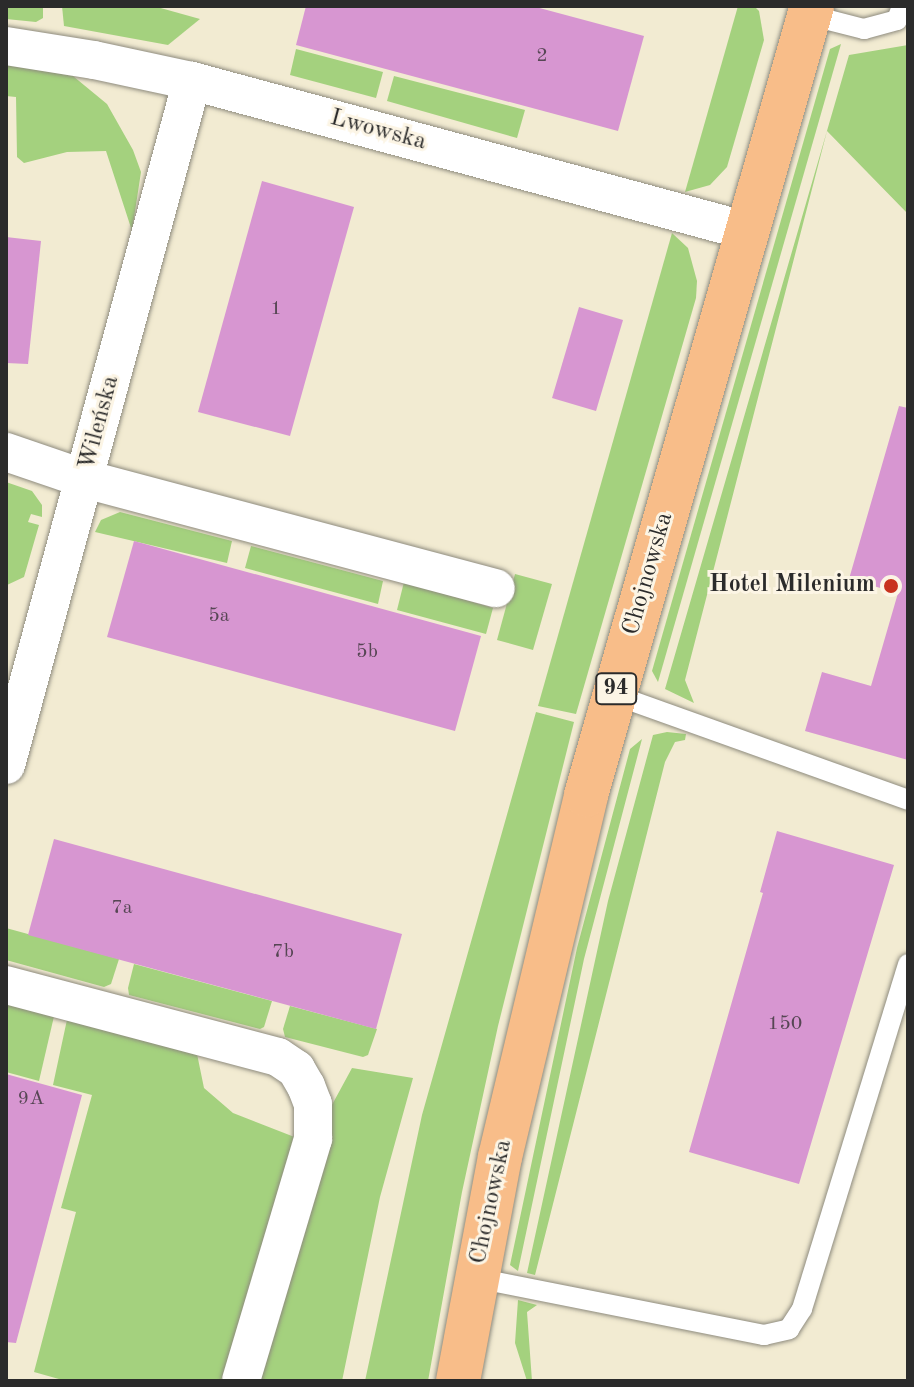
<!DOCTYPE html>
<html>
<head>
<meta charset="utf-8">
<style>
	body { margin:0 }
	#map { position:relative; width:914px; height:1387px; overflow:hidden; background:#f2ebd2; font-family:"Old Standard TT",serif }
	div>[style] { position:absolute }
	.green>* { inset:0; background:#a4d17e }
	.building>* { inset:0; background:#d796d1 }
	.roads { filter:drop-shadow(0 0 2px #8e8b7e) drop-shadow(0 0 2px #8e8b7e) }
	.service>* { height:20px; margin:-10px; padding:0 10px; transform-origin:10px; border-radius:10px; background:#fff }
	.minor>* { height:38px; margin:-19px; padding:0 19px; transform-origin:19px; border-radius:19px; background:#fff }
	.primary>* { height:44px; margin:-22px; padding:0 22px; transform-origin:22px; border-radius:22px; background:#f8bd89 }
	.dots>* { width:22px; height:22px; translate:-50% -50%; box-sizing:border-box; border:4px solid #fcf5e5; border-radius:50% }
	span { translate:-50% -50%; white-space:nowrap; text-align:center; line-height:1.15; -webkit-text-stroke:6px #fcf5e5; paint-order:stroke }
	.number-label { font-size:20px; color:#564654 }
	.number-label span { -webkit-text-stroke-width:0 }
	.shield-label span { padding:2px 6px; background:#fcf5e5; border:2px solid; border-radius:6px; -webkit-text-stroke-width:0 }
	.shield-label { font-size:22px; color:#2b2b2b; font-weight:700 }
	.street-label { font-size:24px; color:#2b2b2b }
	.poi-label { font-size:24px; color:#2b2b2b; font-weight:700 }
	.right { translate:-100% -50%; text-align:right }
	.frame { position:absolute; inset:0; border:8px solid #2b2b2b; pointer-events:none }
</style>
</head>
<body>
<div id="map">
	<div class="green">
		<i style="clip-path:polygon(6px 6px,43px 6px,43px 18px,36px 22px,6px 19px)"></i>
		<i style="clip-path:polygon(62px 6px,157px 7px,200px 19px,168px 45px,64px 26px)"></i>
		<i style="clip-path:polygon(738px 6px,754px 6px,759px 11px,764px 40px,727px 167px,710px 185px,685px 192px)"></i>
		<i style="clip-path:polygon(841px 44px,658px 682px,652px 671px,830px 49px)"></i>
		<i style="clip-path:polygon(908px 45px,908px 214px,827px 131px,685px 680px,694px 703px,665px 689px,849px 55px)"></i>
		<i style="clip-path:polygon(296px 49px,383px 72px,376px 98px,290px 75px)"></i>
		<i style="clip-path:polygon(6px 64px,73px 76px,107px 104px,133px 150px,141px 172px,132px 231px,106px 151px,67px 152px,24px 163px,17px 157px,16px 97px,6px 96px)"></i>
		<i style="clip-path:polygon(394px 76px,525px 110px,517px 138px,387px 101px)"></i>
		<i style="clip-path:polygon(672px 233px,688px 248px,697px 281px,696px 298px,576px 714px,538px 706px)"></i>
		<i style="clip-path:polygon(6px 482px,32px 491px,42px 505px,42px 517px,31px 514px,28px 522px,39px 525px,24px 577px,7px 585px)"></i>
		<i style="clip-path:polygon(120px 512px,232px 541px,227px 563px,95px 532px,101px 520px)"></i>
		<i style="clip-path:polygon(251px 546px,383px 581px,378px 604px,245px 568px)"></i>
		<i style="clip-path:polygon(515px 574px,552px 584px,533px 650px,497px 640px)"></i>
		<i style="clip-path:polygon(404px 582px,493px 608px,486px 634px,397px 610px)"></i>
		<i style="clip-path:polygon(536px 712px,574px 722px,498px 1026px,462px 1192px,428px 1381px,365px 1381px,422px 1115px)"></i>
		<i style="clip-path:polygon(667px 732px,686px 734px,685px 740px,675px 742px,665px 762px,535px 1275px,527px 1273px,608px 901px,653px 735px)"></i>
		<i style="clip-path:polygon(642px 739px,584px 959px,518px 1271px,510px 1265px,577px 948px,630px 749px)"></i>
		<i style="clip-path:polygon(6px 928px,119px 959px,111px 984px,104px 987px,6px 960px)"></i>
		<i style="clip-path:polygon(134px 964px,272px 1001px,264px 1027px,260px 1029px,129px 995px,128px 988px)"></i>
		<i style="clip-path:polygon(6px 999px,55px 1012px,39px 1081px,6px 1072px)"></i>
		<i style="clip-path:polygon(290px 1006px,377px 1029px,368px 1055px,363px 1057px,285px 1037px,283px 1029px)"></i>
		<i style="clip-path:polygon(68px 1015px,196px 1049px,204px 1088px,233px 1113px,297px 1138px,229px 1381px,66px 1381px,34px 1372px,76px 1212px,61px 1208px,92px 1095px,53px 1085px)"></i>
		<i style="clip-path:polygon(352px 1068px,413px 1078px,380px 1197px,342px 1381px,254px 1381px,327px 1114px)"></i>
		<i style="clip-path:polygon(518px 1300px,537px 1305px,527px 1312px,532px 1381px,527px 1381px,515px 1343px)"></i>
	</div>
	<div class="building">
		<i style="clip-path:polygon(306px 6px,532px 6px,644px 36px,618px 131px,296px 45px)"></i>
		<i style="clip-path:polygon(262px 181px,354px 207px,290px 436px,198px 412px)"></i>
		<i style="clip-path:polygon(6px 237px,41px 241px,28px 364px,6px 363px)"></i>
		<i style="clip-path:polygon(579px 307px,623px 320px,596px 411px,552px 398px)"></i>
		<i style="clip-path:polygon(899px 406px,908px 408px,908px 760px,805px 731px,822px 672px,871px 686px,898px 593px,849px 579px)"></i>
		<i style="clip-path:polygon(134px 541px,481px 636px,455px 731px,107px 637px)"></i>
		<i style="clip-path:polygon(777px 831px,894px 865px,799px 1184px,689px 1152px,763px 893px,760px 892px)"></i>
		<i style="clip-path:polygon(54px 839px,402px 934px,376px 1029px,28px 935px)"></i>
		<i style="clip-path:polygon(6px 1074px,82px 1095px,16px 1343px,6px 1342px)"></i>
	</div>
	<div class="roads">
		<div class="service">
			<i style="left:809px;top:15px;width:57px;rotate:14.3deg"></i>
			<i style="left:864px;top:29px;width:34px;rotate:-15deg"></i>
			<i style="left:897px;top:20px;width:15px;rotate:-70deg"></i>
			<i style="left:615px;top:695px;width:311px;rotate:19.7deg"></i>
			<i style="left:476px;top:1278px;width:294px;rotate:11.2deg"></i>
			<i style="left:764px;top:1335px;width:26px;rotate:-13deg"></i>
			<i style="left:789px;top:1329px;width:24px;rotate:-57deg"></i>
			<i style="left:802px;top:1309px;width:361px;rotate:-72.9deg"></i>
		</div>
		<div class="minor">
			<i style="left:6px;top:46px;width:89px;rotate:9deg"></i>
			<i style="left:94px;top:60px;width:100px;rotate:12.1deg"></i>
			<i style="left:192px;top:81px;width:575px;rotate:15.12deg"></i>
			<i style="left:6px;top:452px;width:83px;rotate:18.9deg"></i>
			<i style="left:85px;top:479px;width:425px;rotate:14.9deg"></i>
			<i style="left:6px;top:765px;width:709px;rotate:-74.79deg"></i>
			<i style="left:6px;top:985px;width:281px;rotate:14.8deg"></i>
			<i style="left:278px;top:1057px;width:22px;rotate:34deg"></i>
			<i style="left:296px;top:1069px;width:20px;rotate:60deg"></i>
			<i style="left:306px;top:1086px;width:19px;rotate:69deg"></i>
			<i style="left:313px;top:1104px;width:35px;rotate:90deg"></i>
			<i style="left:313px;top:1139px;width:252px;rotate:106.6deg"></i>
		</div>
		<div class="primary">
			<i style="left:458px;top:1381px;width:228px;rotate:-79.4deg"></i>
			<i style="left:500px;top:1157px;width:372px;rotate:-76.6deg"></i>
			<i style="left:586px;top:795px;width:821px;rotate:-74.02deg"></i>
		</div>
	</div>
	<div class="dots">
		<i style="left:891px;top:586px;background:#c8321e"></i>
	</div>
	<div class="number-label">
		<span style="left:542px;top:56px">2</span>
		<span style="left:276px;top:309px">1</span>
		<span style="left:219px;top:616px">5a</span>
		<span style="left:367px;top:652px">5b</span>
		<span style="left:122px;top:908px">7a</span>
		<span style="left:283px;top:952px">7b</span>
		<span style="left:785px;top:1024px">150</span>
		<span style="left:31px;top:1099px">9A</span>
	</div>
	<div class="shield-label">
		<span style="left:616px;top:689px">94</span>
	</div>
	<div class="street-label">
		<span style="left:378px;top:131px;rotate:15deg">Lwowska</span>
		<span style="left:100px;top:423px;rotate:-75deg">Wileńska</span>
		<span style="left:649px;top:574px;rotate:-74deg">Chojnowska</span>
		<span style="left:492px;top:1202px;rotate:-78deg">Chojnowska</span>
	</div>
	<div class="poi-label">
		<span class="right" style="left:875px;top:586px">Hotel Milenium</span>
	</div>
	<div class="frame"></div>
</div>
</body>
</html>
